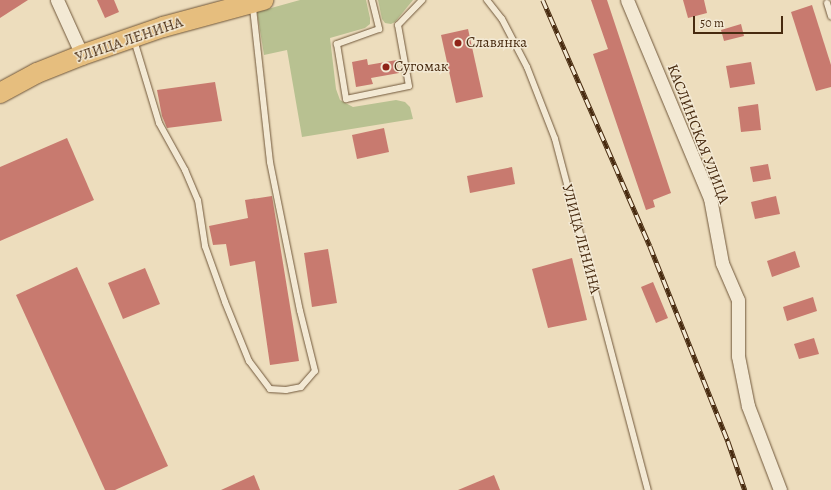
<!DOCTYPE html>
<html>
<head>
<meta charset="utf-8">
<style>
	body { margin:0 }
	#map { position:relative; width:831px; height:490px; overflow:hidden; background:#edddbd; font-family:Alegreya,serif }
	div>[style] { position:absolute }
	.green>* { inset:0; background:#b8c191 }
	.building>* { inset:0; background:#c87a6f }
	.roads { filter:drop-shadow(0 0 1px #70573a) drop-shadow(0 0 1px #70573a) }
	.service>* { height:6px; margin:-3px; padding:0 3px; transform-origin:3px; border-radius:3px; background:#f3e9d4 }
	.minor>* { height:13px; margin:-6.5px; padding:0 6.5px; transform-origin:6.5px; border-radius:6.5px; background:#f3e9d4 }
	.primary>* { height:20px; margin:-10px; padding:0 10px; transform-origin:10px; border-radius:10px; background:#e6be7e }
	.rail>* { height:4.5px; margin-top:-2.25px; transform-origin:0; background:repeating-linear-gradient(90deg,#f3e9d4 0 9px,#472a0f 0 18px); box-sizing:border-box; border-block:1px solid #472a0f }
	.dots>* { width:11px; height:11px; translate:-50% -50%; box-sizing:border-box; border:2px solid #f3e9d4; border-radius:50% }
	span { translate:-50% -50%; white-space:nowrap; text-align:center; line-height:1.15; -webkit-text-stroke:3px #f3e9d4; paint-order:stroke }
	.street-label { font-size:15px; color:#472a0f }
	.poi-label { font-size:15px; color:#472a0f }
	.left { translate:0 -50%; text-align:left }
	.scale { position:absolute; left:693px; top:16px; width:90px; height:18px; box-sizing:border-box; border:2px solid #472a0f; border-top:0; padding-left:5px; font-size:12px; line-height:14px; white-space:nowrap; color:#472a0f; -webkit-text-stroke:3px #f3e9d4; paint-order:stroke }
</style>
</head>
<body>
<div id="map">
	<div class="green">
		<i style="clip-path:polygon(300px 0,366px 0,370px 18px,370px 24px,365px 28px,330px 38px,336px 89px,340px 100px,353px 107px,396px 100px,405px 102px,410px 107px,413px 119px,302px 137px,287px 50px,264px 55px,257px 12px)"></i>
		<i style="clip-path:polygon(378px 0,413px 0,395px 22px,391px 24px,385px 23px,382px 19px)"></i>
	</div>
	<div class="building">
		<i style="clip-path:polygon(0 0,28px 0,0 18px)"></i>
		<i style="clip-path:polygon(97px 0,114px 0,119px 12px,105px 18px)"></i>
		<i style="clip-path:polygon(591px 0,607px 0,671px 193px,653px 200px,655px 207px,646px 210px,593px 54px,608px 49px)"></i>
		<i style="clip-path:polygon(683px 0,704px 0,707px 13px,688px 18px)"></i>
		<i style="clip-path:polygon(812px 5px,831px 65px,831px 87px,816px 91px,791px 12px)"></i>
		<i style="clip-path:polygon(741px 24px,744px 36px,724px 41px,721px 30px)"></i>
		<i style="clip-path:polygon(468px 29px,483px 97px,456px 103px,441px 35px)"></i>
		<i style="clip-path:polygon(367px 59px,368px 65px,397px 60px,399px 73px,371px 78px,373px 84px,356px 87px,352px 62px)"></i>
		<i style="clip-path:polygon(751px 62px,755px 84px,730px 88px,726px 66px)"></i>
		<i style="clip-path:polygon(215px 82px,222px 121px,167px 128px,162px 116px,157px 90px)"></i>
		<i style="clip-path:polygon(758px 104px,761px 130px,741px 132px,738px 107px)"></i>
		<i style="clip-path:polygon(384px 128px,389px 152px,357px 159px,352px 135px)"></i>
		<i style="clip-path:polygon(67px 138px,94px 200px,0 241px,0 167px)"></i>
		<i style="clip-path:polygon(768px 164px,771px 179px,753px 182px,750px 167px)"></i>
		<i style="clip-path:polygon(512px 167px,515px 184px,470px 193px,467px 176px)"></i>
		<i style="clip-path:polygon(272px 196px,299px 361px,270px 365px,255px 261px,230px 266px,226px 244px,213px 245px,209px 226px,248px 218px,245px 200px)"></i>
		<i style="clip-path:polygon(776px 196px,780px 214px,755px 219px,751px 202px)"></i>
		<i style="clip-path:polygon(328px 249px,337px 303px,312px 307px,304px 253px)"></i>
		<i style="clip-path:polygon(795px 251px,800px 267px,772px 277px,767px 261px)"></i>
		<i style="clip-path:polygon(572px 258px,587px 320px,548px 328px,532px 269px)"></i>
		<i style="clip-path:polygon(77px 267px,168px 466px,115px 490px,105px 490px,16px 295px)"></i>
		<i style="clip-path:polygon(145px 268px,160px 304px,123px 319px,108px 283px)"></i>
		<i style="clip-path:polygon(653px 282px,668px 318px,656px 323px,641px 287px)"></i>
		<i style="clip-path:polygon(813px 297px,817px 311px,787px 321px,783px 307px)"></i>
		<i style="clip-path:polygon(814px 338px,819px 354px,799px 359px,794px 344px)"></i>
		<i style="clip-path:polygon(254px 475px,260px 490px,221px 490px)"></i>
		<i style="clip-path:polygon(494px 475px,500px 490px,458px 490px)"></i>
	</div>
	<div class="roads">
		<div class="service">
			<i style="left:372px;top:0;width:30px;rotate:76deg"></i>
			<i style="left:379px;top:29px;width:45px;rotate:160.3deg"></i>
			<i style="left:337px;top:44px;width:56px;rotate:80.7deg"></i>
			<i style="left:346px;top:99px;width:64px;rotate:-11.7deg"></i>
			<i style="left:409px;top:86px;width:62px;rotate:-100.2deg"></i>
			<i style="left:398px;top:25px;width:35px;rotate:-46deg"></i>
			<i style="left:487px;top:0;width:24px;rotate:52deg"></i>
			<i style="left:502px;top:19px;width:54px;rotate:62.5deg"></i>
			<i style="left:527px;top:67px;width:77px;rotate:68.7deg"></i>
			<i style="left:555px;top:139px;width:363px;rotate:75.2deg"></i>
			<i style="left:827px;top:3px;width:14px;rotate:73deg"></i>
			<i style="left:134px;top:40px;width:87px;rotate:73.2deg"></i>
			<i style="left:159px;top:123px;width:54px;rotate:61deg"></i>
			<i style="left:185px;top:170px;width:33px;rotate:67deg"></i>
			<i style="left:198px;top:200px;width:47px;rotate:81.3deg"></i>
			<i style="left:205px;top:246px;width:59px;rotate:70.3deg"></i>
			<i style="left:225px;top:302px;width:64px;rotate:67.9deg"></i>
			<i style="left:249px;top:361px;width:35px;rotate:53deg"></i>
			<i style="left:270px;top:389px;width:16px;rotate:4deg"></i>
			<i style="left:286px;top:390px;width:15px;rotate:-11deg"></i>
			<i style="left:301px;top:387px;width:21px;rotate:-49deg"></i>
			<i style="left:315px;top:371px;width:62px;rotate:-104deg"></i>
			<i style="left:300px;top:311px;width:152px;rotate:-101.4deg"></i>
			<i style="left:270px;top:162px;width:156px;rotate:-96.3deg"></i>
		</div>
		<div class="minor">
			<i style="left:57px;top:0;width:60px;rotate:65.6deg"></i>
			<i style="left:627px;top:0;width:215px;rotate:67.3deg"></i>
			<i style="left:710px;top:198px;width:66px;rotate:79.5deg"></i>
			<i style="left:722px;top:263px;width:40px;rotate:66.6deg"></i>
			<i style="left:738px;top:300px;width:56px;rotate:90deg"></i>
			<i style="left:738px;top:356px;width:51px;rotate:78.7deg"></i>
			<i style="left:748px;top:406px;width:90px;rotate:69.1deg"></i>
		</div>
		<div class="primary">
			<i style="left:0;top:93px;width:42px;rotate:-28.4deg"></i>
			<i style="left:37px;top:73px;width:48px;rotate:-21.8deg"></i>
			<i style="left:82px;top:55px;width:86px;rotate:-19.1deg"></i>
			<i style="left:163px;top:27px;width:104px;rotate:-15.1deg"></i>
		</div>
	</div>
	<div class="rail">
		<i style="left:543px;top:0;width:268px;rotate:66.5deg"></i>
		<i style="left:650px;top:246px;width:210px;rotate:68.2deg"></i>
		<i style="left:728px;top:441px;width:52px;rotate:70.9deg"></i>
	</div>
	<div class="dots">
		<i style="left:458px;top:43px;background:#8f2418"></i>
		<i style="left:386px;top:67px;background:#8f2418"></i>
	</div>
	<div class="street-label">
		<span style="left:129px;top:40px;rotate:-19deg">УЛИЦА ЛЕНИНА</span>
		<span style="left:698px;top:134px;rotate:69deg">КАСЛИНСКАЯ УЛИЦА</span>
		<span style="left:581px;top:239px;rotate:75deg">УЛИЦА ЛЕНИНА</span>
	</div>
	<div class="poi-label">
		<span class="left" style="left:466px;top:43px">Славянка</span>
		<span class="left" style="left:394px;top:67px">Сугомак</span>
	</div>
	<div class="scale">50 m</div>
</div>
</body>
</html>
